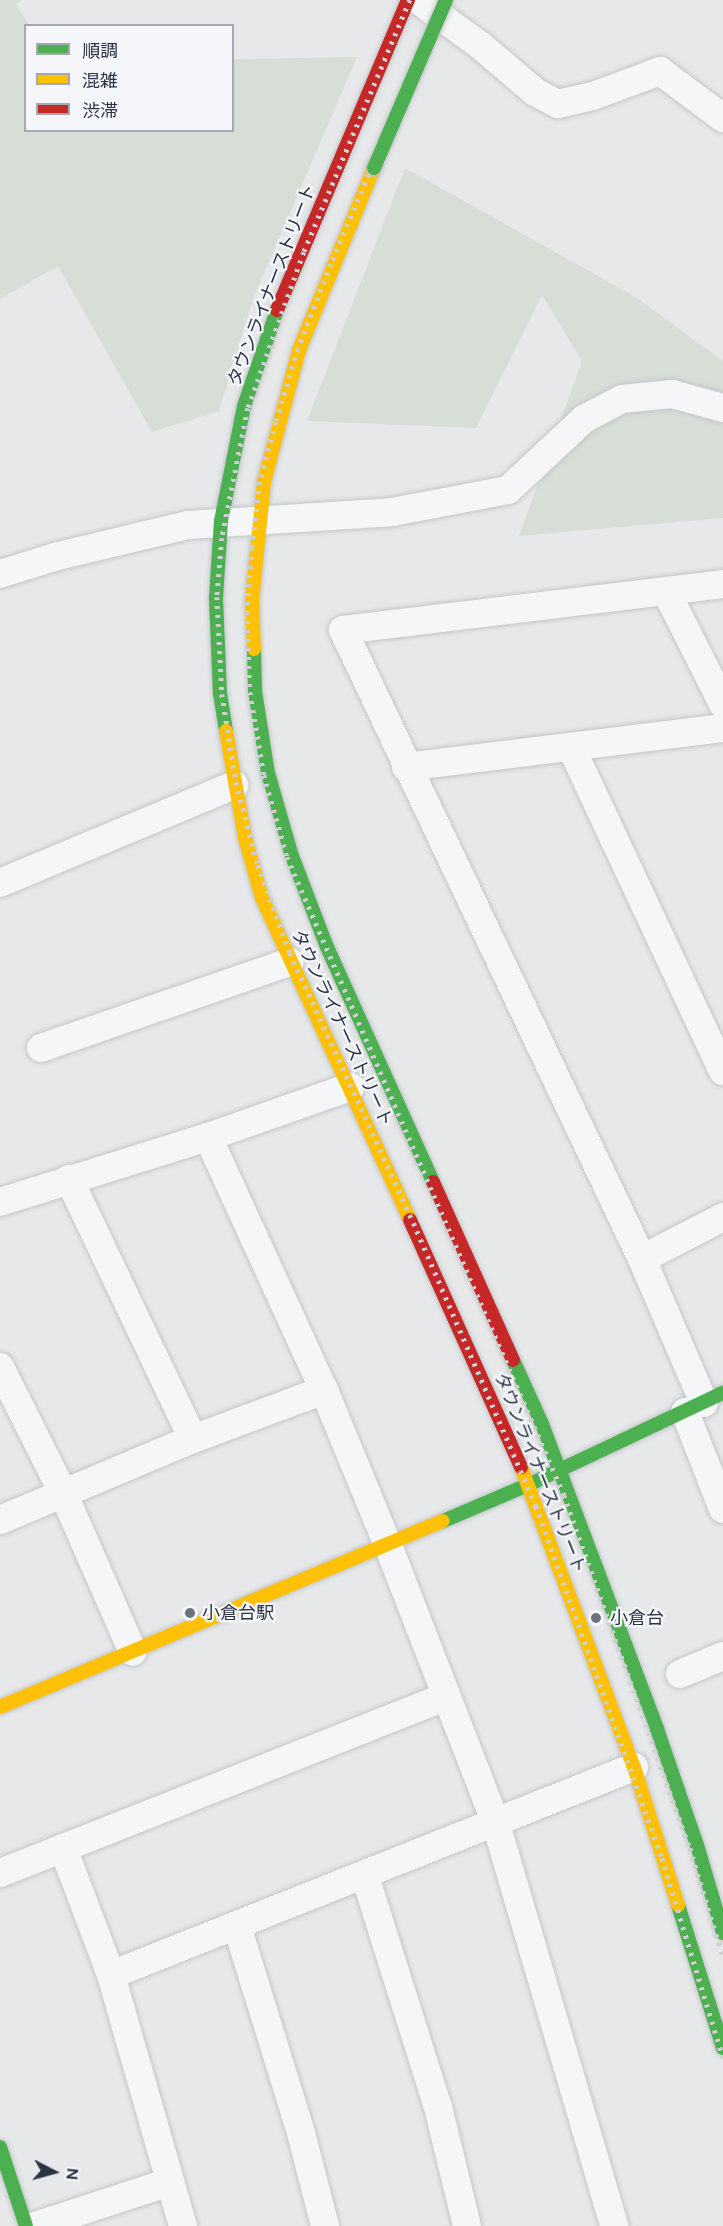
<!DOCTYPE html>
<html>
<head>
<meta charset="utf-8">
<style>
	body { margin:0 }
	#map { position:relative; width:723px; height:2226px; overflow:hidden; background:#e6e8ea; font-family:"DM Sans","Noto Sans JP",sans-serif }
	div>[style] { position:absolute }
	.green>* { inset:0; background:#d6ded6 }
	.roads { filter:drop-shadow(0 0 2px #c4c6c8) drop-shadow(0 0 2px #c4c6c8) }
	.street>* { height:28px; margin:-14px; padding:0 14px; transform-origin:14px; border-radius:14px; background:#f5f6f7 }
	.fast>* { height:14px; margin:-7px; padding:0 7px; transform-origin:7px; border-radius:7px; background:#4caf50 }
	.slow>* { height:14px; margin:-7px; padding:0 7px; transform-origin:7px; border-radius:7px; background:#ffc107 }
	.jam>* { height:14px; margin:-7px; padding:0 7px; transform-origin:7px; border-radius:7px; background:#c62828 }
	.rail>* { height:4.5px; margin-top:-2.25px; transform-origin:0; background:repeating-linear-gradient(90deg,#cecfd2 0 3px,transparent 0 9px) }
	.bridges { filter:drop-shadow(0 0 2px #c4c6c8) drop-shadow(0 0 2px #c4c6c8) }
	.fast-bridge>* { height:14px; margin:-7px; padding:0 7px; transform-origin:7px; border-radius:7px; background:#4caf50 }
	.dots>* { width:16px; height:16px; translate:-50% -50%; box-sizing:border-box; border:3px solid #f4f6f9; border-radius:50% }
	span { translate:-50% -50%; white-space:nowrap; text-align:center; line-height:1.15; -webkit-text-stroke:4.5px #f4f6f9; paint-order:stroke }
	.street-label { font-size:18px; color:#2b3445 }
	.poi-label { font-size:18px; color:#2b3445 }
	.left { translate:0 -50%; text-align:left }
	.legend { position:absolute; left:24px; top:24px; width:210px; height:108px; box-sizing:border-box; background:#f4f6f9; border:2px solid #a4a8b1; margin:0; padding:8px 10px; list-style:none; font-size:18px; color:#2b3445 }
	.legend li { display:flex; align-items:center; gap:12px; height:30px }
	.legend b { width:30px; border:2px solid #a4a8b1 }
	.north { position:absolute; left:24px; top:2142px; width:60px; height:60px; -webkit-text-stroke:4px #f4f6f9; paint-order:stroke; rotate:96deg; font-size:16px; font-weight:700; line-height:24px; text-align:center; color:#2b3445 }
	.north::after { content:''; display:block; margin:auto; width:21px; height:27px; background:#2b3445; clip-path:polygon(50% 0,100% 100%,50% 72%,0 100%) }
</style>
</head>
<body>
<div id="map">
	<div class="green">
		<i style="clip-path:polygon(0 0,22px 0,16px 4px,29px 25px,26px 26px,26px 130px,232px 130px,233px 59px,357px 57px,253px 299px,219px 411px,152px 432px,58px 266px,0 299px)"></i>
		<i style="clip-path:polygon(405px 168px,637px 298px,723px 361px,723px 518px,519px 536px,582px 361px,542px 295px,476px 428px,307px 421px)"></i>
	</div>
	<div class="roads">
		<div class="street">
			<i style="left:418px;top:0;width:78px;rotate:36.1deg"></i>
			<i style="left:481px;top:46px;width:71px;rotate:40.4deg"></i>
			<i style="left:535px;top:92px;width:26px;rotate:28deg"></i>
			<i style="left:558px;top:104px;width:36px;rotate:-13deg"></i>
			<i style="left:593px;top:96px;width:72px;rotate:-20.5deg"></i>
			<i style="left:660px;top:71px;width:79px;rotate:36.7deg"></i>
			<i style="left:0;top:574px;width:61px;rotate:-17.2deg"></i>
			<i style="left:58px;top:556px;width:134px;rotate:-13.4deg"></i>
			<i style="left:188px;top:525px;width:204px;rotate:-3.6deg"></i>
			<i style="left:392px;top:512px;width:118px;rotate:-10.7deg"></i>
			<i style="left:508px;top:490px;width:104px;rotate:-43.1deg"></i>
			<i style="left:584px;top:419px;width:43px;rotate:-27.8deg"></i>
			<i style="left:622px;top:399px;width:50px;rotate:-5.7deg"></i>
			<i style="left:672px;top:394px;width:53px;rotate:15.4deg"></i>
			<i style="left:666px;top:591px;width:127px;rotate:63.2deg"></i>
			<i style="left:571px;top:747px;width:358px;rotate:64.9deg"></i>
			<i style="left:406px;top:767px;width:319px;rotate:-7deg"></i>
			<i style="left:0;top:883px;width:254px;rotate:-22.7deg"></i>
			<i style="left:41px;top:1048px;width:263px;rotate:-19.1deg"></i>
			<i style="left:208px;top:1137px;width:278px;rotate:65.4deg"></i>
			<i style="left:324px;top:1390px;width:168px;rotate:67.6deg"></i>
			<i style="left:388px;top:1545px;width:299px;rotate:68.8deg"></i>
			<i style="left:496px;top:1824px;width:419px;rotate:73.6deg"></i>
			<i style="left:69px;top:1179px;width:288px;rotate:64.5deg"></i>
			<i style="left:0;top:1202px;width:218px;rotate:-17.4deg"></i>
			<i style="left:208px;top:1137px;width:151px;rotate:-19.4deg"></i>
			<i style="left:642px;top:1259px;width:91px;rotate:-27.4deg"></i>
			<i style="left:0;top:1367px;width:143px;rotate:63.4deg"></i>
			<i style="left:64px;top:1495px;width:171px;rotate:66.3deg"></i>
			<i style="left:704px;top:1403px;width:157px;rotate:-113.3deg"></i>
			<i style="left:642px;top:1259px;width:696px;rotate:-115.42deg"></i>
			<i style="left:343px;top:630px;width:383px;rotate:-6.9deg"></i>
			<i style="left:685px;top:1412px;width:104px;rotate:68.6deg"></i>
			<i style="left:0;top:1520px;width:209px;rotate:-22.8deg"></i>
			<i style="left:193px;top:1439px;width:140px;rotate:-20.5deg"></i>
			<i style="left:680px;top:1674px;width:47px;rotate:-22.7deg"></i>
			<i style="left:63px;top:1848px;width:136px;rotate:69.3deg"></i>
			<i style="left:111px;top:1975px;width:261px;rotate:74deg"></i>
			<i style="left:0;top:1873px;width:480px;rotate:-21.6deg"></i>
			<i style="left:365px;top:1876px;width:242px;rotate:72.5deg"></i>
			<i style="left:438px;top:2107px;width:122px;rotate:76.3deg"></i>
			<i style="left:237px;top:1926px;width:217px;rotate:72.8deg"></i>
			<i style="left:301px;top:2133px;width:96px;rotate:75.5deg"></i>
			<i style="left:111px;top:1975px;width:563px;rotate:-21.69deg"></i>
			<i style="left:35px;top:2226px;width:142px;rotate:-18.1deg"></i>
		</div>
		<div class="fast">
			<i style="left:254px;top:649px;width:42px;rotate:88.6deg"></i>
			<i style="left:255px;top:691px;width:83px;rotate:81deg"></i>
			<i style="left:268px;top:773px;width:86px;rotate:73.9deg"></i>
			<i style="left:292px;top:856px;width:97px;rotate:69deg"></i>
			<i style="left:327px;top:947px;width:258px;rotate:65.7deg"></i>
			<i style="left:226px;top:731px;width:37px;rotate:-99deg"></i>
			<i style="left:220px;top:694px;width:96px;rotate:-92.4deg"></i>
			<i style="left:216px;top:598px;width:77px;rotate:-86.3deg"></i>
			<i style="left:221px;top:521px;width:117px;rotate:-78.7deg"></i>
			<i style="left:244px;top:406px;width:102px;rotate:-71deg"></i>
			<i style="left:513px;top:1360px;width:70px;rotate:65.6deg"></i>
			<i style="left:542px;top:1424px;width:326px;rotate:69.3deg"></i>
			<i style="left:657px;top:1729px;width:123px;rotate:71deg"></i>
			<i style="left:697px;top:1845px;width:92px;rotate:73.5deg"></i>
			<i style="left:443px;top:1521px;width:92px;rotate:-23deg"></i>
			<i style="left:528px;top:1485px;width:216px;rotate:-25.3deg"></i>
			<i style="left:678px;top:1905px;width:150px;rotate:72.5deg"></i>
			<i style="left:0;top:2147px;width:83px;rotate:71.8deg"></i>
		</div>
		<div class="slow">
			<i style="left:254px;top:649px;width:48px;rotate:-92.4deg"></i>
			<i style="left:252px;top:601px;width:120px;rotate:-84.2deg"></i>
			<i style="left:264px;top:482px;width:137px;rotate:-75.1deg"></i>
			<i style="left:299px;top:350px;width:197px;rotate:-67.6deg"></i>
			<i style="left:226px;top:731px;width:109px;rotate:79.9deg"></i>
			<i style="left:245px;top:838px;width:62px;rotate:74.2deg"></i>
			<i style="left:262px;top:898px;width:354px;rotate:65.3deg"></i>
			<i style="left:521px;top:1467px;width:321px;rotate:69.4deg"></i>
			<i style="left:634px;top:1767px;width:145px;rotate:72.3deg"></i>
			<i style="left:0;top:1707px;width:480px;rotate:-22.8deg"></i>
		</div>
		<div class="jam">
			<i style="left:277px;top:310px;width:337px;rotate:-67.1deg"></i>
			<i style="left:433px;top:1182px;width:195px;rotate:65.8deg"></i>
			<i style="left:410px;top:1220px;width:271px;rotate:65.8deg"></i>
		</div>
	</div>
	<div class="rail">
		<i style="left:410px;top:0;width:273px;rotate:112.8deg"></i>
		<i style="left:304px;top:252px;width:166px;rotate:109.7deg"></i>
		<i style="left:248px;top:408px;width:133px;rotate:101.3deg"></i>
		<i style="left:222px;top:538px;width:59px;rotate:94.8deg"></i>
		<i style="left:217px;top:597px;width:97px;rotate:87deg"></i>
		<i style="left:222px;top:694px;width:89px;rotate:81deg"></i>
		<i style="left:236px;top:782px;width:86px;rotate:75.2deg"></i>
		<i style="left:258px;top:865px;width:94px;rotate:70deg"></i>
		<i style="left:290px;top:953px;width:306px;rotate:65.4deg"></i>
		<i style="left:417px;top:1231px;width:300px;rotate:66.6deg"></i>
		<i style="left:536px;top:1506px;width:374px;rotate:70.3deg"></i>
		<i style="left:662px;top:1858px;width:209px;rotate:73deg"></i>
		<i style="left:442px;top:0;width:286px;rotate:112.8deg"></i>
		<i style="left:331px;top:264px;width:91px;rotate:111.2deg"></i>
		<i style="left:298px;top:349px;width:76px;rotate:106.8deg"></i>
		<i style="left:276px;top:422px;width:62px;rotate:104.9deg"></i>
		<i style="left:260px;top:482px;width:66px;rotate:96.9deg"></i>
		<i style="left:252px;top:548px;width:64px;rotate:94.5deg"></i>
		<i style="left:247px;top:612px;width:80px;rotate:87.9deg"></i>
		<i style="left:250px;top:692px;width:84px;rotate:80.4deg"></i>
		<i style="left:264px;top:775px;width:85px;rotate:74.3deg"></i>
		<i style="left:287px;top:857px;width:696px;rotate:66.53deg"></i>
		<i style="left:564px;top:1495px;width:375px;rotate:70.4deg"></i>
		<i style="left:690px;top:1848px;width:114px;rotate:73.2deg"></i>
	</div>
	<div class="bridges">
		<div class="fast-bridge">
			<i style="left:374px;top:168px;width:183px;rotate:-66.8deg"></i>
		</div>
	</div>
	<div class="dots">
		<i style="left:190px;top:1613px;background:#6c737f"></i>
		<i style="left:596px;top:1618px;background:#6c737f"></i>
	</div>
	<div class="street-label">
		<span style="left:272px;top:285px;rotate:-69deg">タウンライナーストリート</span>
		<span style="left:342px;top:1028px;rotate:65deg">タウンライナーストリート</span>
		<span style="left:540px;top:1473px;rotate:68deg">タウンライナーストリート</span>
	</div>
	<div class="poi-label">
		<span class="left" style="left:202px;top:1613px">小倉台駅</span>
		<span class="left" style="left:610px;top:1618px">小倉台</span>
	</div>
	<ul class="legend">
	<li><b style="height:8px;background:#4caf50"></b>順調</li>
	<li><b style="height:8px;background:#ffc107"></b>混雑</li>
	<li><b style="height:8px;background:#c62828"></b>渋滞</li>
	</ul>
	<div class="north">N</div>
</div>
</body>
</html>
